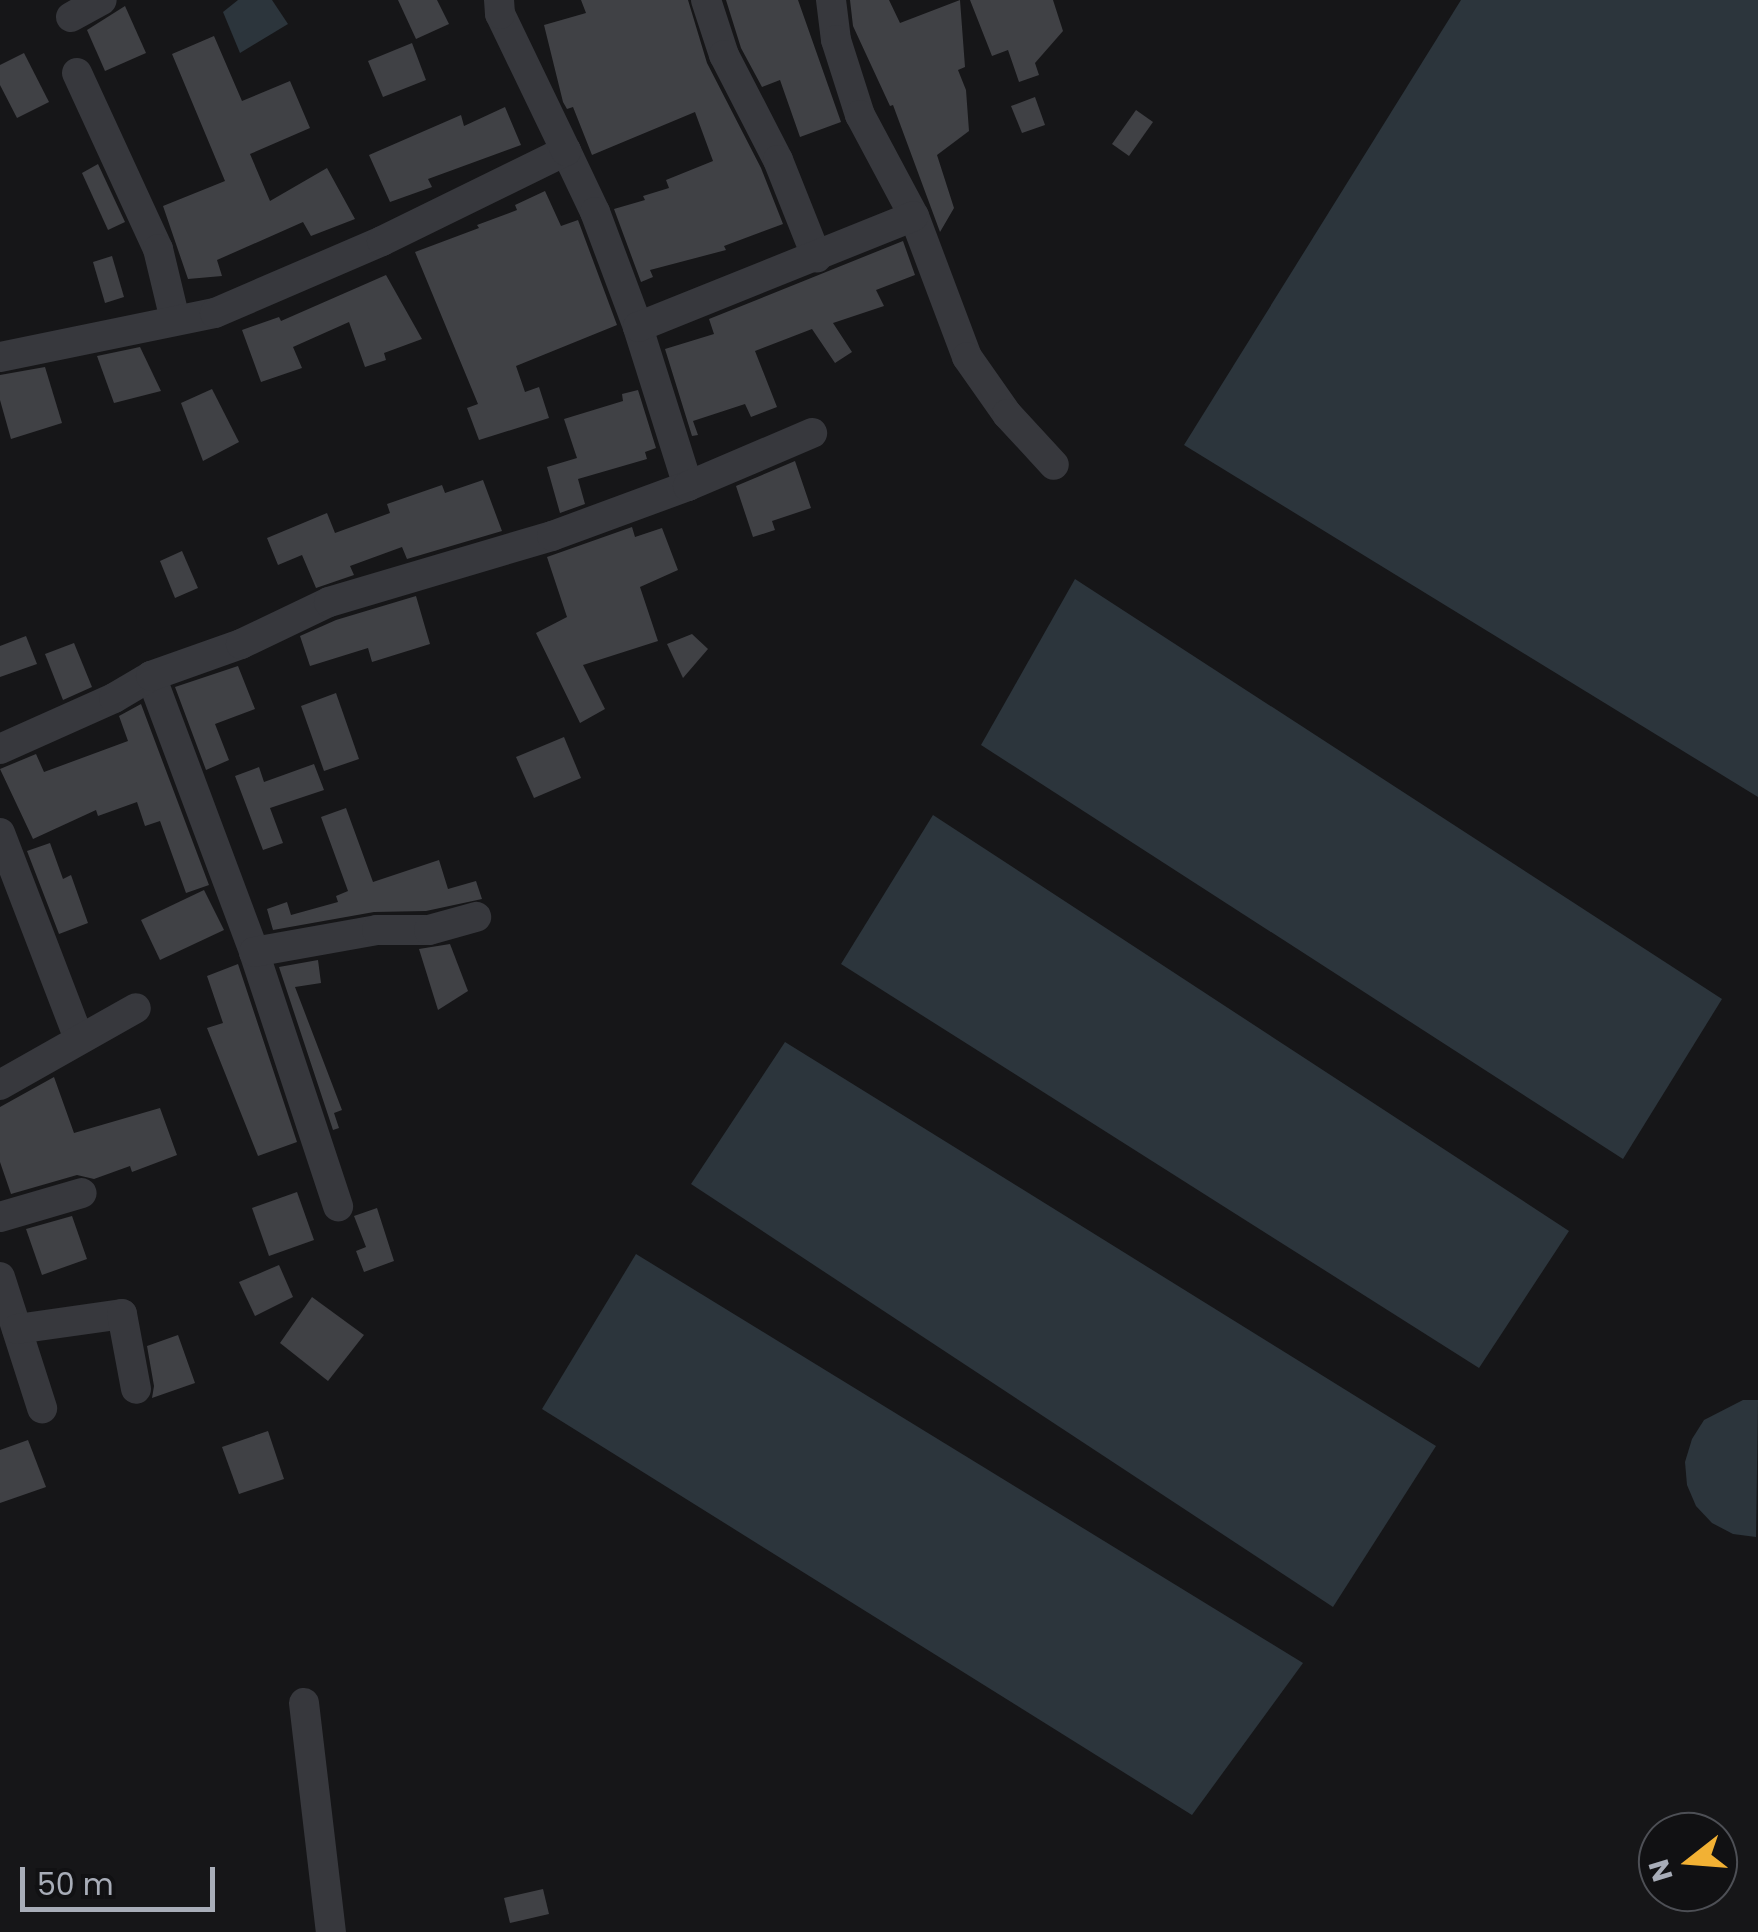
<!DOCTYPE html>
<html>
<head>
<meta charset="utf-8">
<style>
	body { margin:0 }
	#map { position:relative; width:1758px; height:1932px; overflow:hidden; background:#161618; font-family:Poppins,sans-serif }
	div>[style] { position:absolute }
	.water>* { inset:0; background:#2c353c }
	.building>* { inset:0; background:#404145 }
	.minor>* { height:30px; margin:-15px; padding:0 15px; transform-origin:15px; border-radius:15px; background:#37383d }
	span { translate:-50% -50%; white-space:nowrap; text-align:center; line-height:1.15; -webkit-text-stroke:9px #111113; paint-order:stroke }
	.north { position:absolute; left:1638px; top:1812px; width:100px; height:100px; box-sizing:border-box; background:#111113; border:2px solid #4d4f55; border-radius:50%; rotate:253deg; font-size:28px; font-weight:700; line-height:40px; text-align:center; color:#a8adb8 }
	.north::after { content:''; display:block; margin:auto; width:35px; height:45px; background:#f2b134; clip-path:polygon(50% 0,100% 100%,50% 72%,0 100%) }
	.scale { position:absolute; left:20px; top:1867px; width:195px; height:45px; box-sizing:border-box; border:5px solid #a8adb8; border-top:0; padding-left:12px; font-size:30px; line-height:35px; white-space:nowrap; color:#a8adb8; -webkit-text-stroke:8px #111113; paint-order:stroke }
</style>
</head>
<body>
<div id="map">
	<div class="water">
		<i style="clip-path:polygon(238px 0,272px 0,288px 24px,240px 53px,223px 12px)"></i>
		<i style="clip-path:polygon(1461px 0,1758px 0,1758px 797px,1184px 445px)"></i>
		<i style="clip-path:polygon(1075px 579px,1722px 999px,1623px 1159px,981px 745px)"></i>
		<i style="clip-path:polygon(933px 815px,1569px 1231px,1479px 1368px,841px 964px)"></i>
		<i style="clip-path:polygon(785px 1042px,1436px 1446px,1333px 1607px,691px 1184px)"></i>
		<i style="clip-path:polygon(636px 1254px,1303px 1663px,1192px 1815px,542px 1409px)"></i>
		<i style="clip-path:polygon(1743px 1400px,1758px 1400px,1756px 1537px,1733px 1534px,1712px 1523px,1696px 1506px,1687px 1485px,1685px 1462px,1692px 1439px,1704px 1420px)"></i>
	</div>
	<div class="building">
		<i style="clip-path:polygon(398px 0,437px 0,449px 24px,416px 39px)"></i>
		<i style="clip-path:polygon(581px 0,688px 0,707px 63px,761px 168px,783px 224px,724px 246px,726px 250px,650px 270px,653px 277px,641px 282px,614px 209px,645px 200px,643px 196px,669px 188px,666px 180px,713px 161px,695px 112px,592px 155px,573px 107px,567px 109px,563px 102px,544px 25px,586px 13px)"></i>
		<i style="clip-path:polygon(726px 0,798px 0,841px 122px,800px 137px,780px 80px,762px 87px,741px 48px)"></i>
		<i style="clip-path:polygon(850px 0,889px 0,900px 23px,960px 0,965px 67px,958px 70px,966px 90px,969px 131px,937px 155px,954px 208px,940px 232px,893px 105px,890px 106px,853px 26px)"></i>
		<i style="clip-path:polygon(970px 0,1053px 0,1063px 31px,1035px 63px,1039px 75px,1019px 82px,1008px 50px,992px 56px)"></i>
		<i style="clip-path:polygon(125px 6px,146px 53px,105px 71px,87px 30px)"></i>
		<i style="clip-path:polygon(214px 36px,242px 101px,290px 81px,310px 128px,250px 154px,270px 201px,327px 168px,355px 219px,311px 236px,303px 222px,217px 260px,222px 276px,188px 279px,163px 206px,225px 181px,172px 54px)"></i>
		<i style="clip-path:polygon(412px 43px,426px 80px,383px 97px,368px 61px)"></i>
		<i style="clip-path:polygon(24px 53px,49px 102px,17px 118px,0 85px,0 65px)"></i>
		<i style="clip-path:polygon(1035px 97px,1045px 125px,1022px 133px,1011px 106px)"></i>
		<i style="clip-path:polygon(505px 107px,521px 145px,428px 179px,432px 187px,390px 202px,369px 155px,461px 115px,464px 126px)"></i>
		<i style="clip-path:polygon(1136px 110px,1153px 122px,1129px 156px,1112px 144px)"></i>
		<i style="clip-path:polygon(98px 164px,125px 222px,108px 230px,82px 173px)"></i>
		<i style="clip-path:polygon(545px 191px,561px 226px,578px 220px,617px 325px,516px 366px,525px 392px,539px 387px,549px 418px,479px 440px,467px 408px,478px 404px,415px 252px,479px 228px,477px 225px,517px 210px,515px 205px)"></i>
		<i style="clip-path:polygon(903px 241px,915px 275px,876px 290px,884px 306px,833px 323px,852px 352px,835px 363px,812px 329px,755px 351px,777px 407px,751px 417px,745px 404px,693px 421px,698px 435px,692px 436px,665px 349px,714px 334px,709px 319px)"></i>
		<i style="clip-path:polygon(112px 256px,124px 297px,105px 303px,93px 262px)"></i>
		<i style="clip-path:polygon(386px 275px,422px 339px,384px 353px,386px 360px,365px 367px,349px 322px,293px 347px,302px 368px,261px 382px,242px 330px,279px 317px,281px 321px)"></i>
		<i style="clip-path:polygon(140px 347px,161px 391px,114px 403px,97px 356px)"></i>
		<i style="clip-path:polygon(45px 367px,62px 423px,11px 439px,0 400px,0 375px)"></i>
		<i style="clip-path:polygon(212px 389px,239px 442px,203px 461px,181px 403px)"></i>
		<i style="clip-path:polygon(638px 390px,656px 448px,645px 452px,647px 459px,578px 479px,585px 504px,560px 513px,547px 467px,577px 458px,564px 419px,623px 401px,622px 394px)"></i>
		<i style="clip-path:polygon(795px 461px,811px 508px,772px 521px,775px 530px,753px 537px,736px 486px)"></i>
		<i style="clip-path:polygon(483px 480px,502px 531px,407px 559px,402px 547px,350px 566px,354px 575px,316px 588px,302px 555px,278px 565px,267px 538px,327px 513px,335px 533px,390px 513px,387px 504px,442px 485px,445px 493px)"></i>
		<i style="clip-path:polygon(632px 527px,635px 537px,662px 528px,678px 570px,640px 587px,658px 641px,583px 665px,605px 709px,580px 723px,536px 633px,567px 617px,547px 557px)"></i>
		<i style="clip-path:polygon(182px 551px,198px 588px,175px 598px,160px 561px)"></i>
		<i style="clip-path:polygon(416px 596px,430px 644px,372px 662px,368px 648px,310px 666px,300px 636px,336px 620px)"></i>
		<i style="clip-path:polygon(692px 634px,708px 649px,683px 678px,667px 644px)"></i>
		<i style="clip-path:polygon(26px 636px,37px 664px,0 677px,0 646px)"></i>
		<i style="clip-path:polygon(74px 643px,92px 687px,63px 700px,45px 654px)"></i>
		<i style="clip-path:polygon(238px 666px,255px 709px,215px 724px,229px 760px,206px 770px,175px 687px)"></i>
		<i style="clip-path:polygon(336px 693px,359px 759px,324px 771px,301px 706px)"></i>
		<i style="clip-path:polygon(141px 704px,209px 885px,186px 893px,160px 821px,145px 826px,137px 802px,98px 816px,96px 810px,33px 839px,0 769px,36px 754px,44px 772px,128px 741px,119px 716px)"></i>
		<i style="clip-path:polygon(564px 737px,581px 778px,534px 798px,516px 757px)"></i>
		<i style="clip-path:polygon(314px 764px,324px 790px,270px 808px,283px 843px,263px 850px,235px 776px,259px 767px,264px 782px)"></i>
		<i style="clip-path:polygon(346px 808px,373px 882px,439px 860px,448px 889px,476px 881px,482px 899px,426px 911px,374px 912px,273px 930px,267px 909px,287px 902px,291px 915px,338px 902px,336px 896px,348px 891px,321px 817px)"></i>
		<i style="clip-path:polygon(50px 843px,63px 879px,71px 875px,88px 923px,59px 934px,27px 851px)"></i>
		<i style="clip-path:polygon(204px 890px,224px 930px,160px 960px,141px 920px)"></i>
		<i style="clip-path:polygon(450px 944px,468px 991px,438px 1010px,419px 949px)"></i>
		<i style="clip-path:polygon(318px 960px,321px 983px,295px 987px,342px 1110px,334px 1113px,339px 1128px,333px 1130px,279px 967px)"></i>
		<i style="clip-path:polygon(238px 964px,297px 1142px,258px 1156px,207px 1028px,223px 1023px,207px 976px)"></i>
		<i style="clip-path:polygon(54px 1077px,74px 1133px,160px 1108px,177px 1155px,132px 1172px,130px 1166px,94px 1179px,77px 1175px,11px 1194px,0 1162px,0 1107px)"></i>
		<i style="clip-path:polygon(297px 1192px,314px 1240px,269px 1256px,252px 1208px)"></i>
		<i style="clip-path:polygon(377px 1208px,394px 1261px,364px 1272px,356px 1251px,366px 1247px,354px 1216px)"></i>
		<i style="clip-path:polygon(72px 1216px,87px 1259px,42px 1275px,26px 1229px)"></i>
		<i style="clip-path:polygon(279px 1265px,293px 1297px,255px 1316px,239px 1282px)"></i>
		<i style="clip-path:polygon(312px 1297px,364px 1335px,328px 1381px,280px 1343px)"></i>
		<i style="clip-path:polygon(178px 1335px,195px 1383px,152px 1398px,154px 1386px,147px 1346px)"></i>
		<i style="clip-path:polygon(268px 1431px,284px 1479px,239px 1494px,222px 1447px)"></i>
		<i style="clip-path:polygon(28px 1440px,46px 1487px,0 1503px,0 1450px)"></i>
		<i style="clip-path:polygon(543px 1889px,549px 1914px,510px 1923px,504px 1898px)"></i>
	</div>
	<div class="minor">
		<i style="left:706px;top:0;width:58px;rotate:71.9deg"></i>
		<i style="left:724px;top:55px;width:118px;rotate:62.8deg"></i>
		<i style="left:778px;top:160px;width:105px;rotate:68.3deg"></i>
		<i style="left:831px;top:0;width:40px;rotate:82.9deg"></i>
		<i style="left:836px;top:40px;width:79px;rotate:72.3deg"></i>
		<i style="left:860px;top:115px;width:115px;rotate:61.9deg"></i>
		<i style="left:914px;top:216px;width:151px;rotate:69.4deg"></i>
		<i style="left:967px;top:357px;width:70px;rotate:54.9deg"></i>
		<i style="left:1007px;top:414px;width:69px;rotate:47.3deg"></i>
		<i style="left:71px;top:17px;width:35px;rotate:-29deg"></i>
		<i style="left:77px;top:73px;width:194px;rotate:65.3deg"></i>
		<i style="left:158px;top:249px;width:73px;rotate:76.5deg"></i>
		<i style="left:566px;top:151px;width:68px;rotate:64.6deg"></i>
		<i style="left:595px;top:212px;width:123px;rotate:69.5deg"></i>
		<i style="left:0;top:357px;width:219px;rotate:-11.6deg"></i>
		<i style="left:215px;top:313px;width:182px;rotate:-23.3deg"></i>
		<i style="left:382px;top:241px;width:205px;rotate:-26.1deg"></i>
		<i style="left:566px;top:151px;width:152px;rotate:-115.7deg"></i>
		<i style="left:500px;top:14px;width:14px;rotate:-94deg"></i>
		<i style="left:688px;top:486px;width:167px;rotate:-107.5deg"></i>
		<i style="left:638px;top:327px;width:297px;rotate:-21.9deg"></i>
		<i style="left:151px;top:676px;width:295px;rotate:69.5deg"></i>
		<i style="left:254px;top:952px;width:268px;rotate:71.7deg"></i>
		<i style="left:0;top:749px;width:125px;rotate:-24.1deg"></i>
		<i style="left:114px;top:698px;width:43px;rotate:-30.7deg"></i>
		<i style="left:151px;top:676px;width:96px;rotate:-19.6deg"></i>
		<i style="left:241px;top:644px;width:98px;rotate:-25.5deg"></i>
		<i style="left:329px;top:602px;width:233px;rotate:-16.5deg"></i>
		<i style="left:552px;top:536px;width:145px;rotate:-20.2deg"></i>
		<i style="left:688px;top:486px;width:135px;rotate:-23.1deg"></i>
		<i style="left:0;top:833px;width:221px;rotate:69deg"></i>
		<i style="left:254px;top:952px;width:125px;rotate:-10.1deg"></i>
		<i style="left:377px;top:930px;width:52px"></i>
		<i style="left:429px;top:930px;width:49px;rotate:-15.5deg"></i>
		<i style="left:0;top:1085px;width:156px;rotate:-29.5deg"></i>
		<i style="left:0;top:1217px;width:85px;rotate:-16.3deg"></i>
		<i style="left:0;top:1277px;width:138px;rotate:72.2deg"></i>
		<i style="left:17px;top:1329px;width:106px;rotate:-8.1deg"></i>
		<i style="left:122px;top:1314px;width:76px;rotate:79.4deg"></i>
		<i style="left:304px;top:1703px;width:231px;rotate:83.3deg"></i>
	</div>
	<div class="north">N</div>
	<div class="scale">50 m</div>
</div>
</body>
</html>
